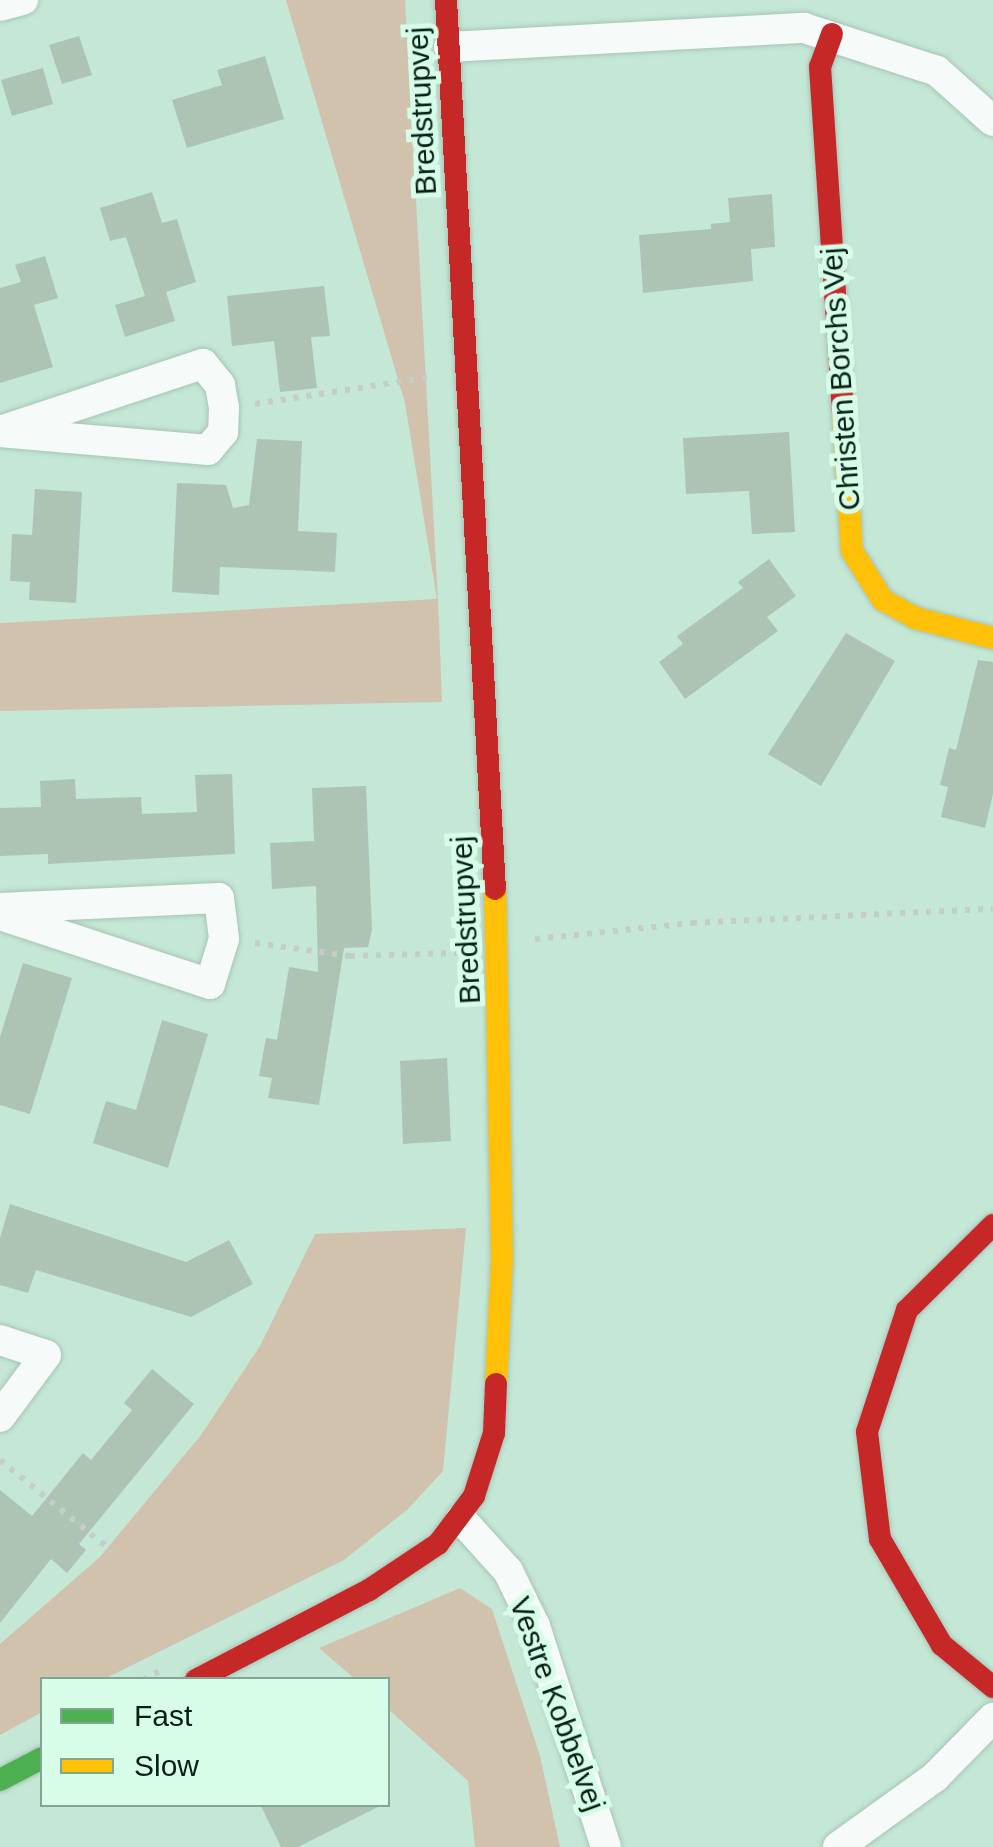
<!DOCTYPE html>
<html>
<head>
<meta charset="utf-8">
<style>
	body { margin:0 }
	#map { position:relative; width:993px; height:1847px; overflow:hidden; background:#c4e7d6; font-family:Arial,sans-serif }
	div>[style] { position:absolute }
	.green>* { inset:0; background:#d1c2ae }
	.building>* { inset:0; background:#adc4b4 }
	.path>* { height:6px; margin-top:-3px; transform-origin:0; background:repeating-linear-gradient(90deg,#c4cec9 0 5px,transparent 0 13px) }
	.roads { filter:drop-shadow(0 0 2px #a8c4b6) drop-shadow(0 0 2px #a8c4b6) }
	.street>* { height:30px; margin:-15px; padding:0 15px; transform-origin:15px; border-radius:15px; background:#f6fbf9 }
	.fast>* { height:22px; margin:-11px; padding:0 11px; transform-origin:11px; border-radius:11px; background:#4caf50 }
	.slow>* { height:22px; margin:-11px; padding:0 11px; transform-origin:11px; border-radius:11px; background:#ffc107 }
	.jam>* { height:22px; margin:-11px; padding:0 11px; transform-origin:11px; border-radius:11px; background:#c62828 }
	span { translate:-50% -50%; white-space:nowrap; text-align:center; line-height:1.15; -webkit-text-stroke:10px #d7fde9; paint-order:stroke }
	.street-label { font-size:30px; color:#062015 }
	.legend { position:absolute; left:40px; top:1677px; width:350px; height:130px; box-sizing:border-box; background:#d7fde9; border:2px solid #83a594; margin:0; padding:12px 18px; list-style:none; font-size:30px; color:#062015 }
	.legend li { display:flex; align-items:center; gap:20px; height:50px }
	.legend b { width:50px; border:2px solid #83a594 }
</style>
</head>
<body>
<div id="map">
	<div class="green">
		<i style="clip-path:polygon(286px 0,405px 0,438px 600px,442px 702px,0 711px,0 623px,437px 599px,405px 403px)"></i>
		<i style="clip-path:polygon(466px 1228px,443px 1471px,408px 1509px,344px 1560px,104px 1679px,42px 1680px,42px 1712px,0 1735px,0 1644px,100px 1557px,201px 1435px,260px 1346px,315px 1234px)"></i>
		<i style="clip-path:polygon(460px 1588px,492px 1609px,540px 1756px,560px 1847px,475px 1847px,468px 1781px,388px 1709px,388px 1680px,355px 1679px,319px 1648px)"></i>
	</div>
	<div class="building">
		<i style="clip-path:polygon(79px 36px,92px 75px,62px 84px,49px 45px)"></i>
		<i style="clip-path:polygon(265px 56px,284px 119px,187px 148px,172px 100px,222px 85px,217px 70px)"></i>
		<i style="clip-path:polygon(43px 68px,53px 104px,12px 116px,1px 80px)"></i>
		<i style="clip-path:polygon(152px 192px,162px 223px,177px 219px,196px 282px,166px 292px,175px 321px,125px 337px,115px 305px,145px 296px,126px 237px,110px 241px,100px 208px)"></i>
		<i style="clip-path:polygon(772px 194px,775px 247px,751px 249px,753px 281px,643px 293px,639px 235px,711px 229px,711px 224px,730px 222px,728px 198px)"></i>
		<i style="clip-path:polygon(45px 256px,58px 298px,34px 305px,53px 367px,0 383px,0 288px,21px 282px,15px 265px)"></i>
		<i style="clip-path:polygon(324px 286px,330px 336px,311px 337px,317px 388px,280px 392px,274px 341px,232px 346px,227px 296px)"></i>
		<i style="clip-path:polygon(789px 432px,795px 532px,752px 534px,749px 491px,686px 494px,683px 438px)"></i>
		<i style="clip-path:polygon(257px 439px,302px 441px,298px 531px,337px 533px,335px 572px,220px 567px,219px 595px,172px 592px,177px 483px,226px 485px,233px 508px,249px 505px)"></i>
		<i style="clip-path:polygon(35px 489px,82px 492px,76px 603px,29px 600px,30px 582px,10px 581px,12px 534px,32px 535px)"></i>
		<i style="clip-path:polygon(769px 559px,796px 596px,767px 617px,778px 631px,685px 699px,659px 662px,683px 644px,677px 636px,743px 588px,738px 582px)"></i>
		<i style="clip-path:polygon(846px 633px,895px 661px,821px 786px,768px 754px)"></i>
		<i style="clip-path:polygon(978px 660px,993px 662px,993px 794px,985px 828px,941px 817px,948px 787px,940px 785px,949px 748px,956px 750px)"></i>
		<i style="clip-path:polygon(232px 774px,235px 854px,48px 864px,48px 854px,0 856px,0 808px,41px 807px,40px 781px,75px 779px,76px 799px,141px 797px,142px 814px,197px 812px,195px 775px)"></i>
		<i style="clip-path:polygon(366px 786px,372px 930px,368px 947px,344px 948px,319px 1105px,268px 1098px,272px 1078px,259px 1076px,266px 1038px,277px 1040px,289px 967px,318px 972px,316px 886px,272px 889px,270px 843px,314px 841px,312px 788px)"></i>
		<i style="clip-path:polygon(23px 963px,72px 978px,30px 1114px,0 1105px,0 1037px)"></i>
		<i style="clip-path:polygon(162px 1020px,208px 1034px,168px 1168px,93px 1143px,106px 1101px,136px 1110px)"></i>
		<i style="clip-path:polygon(447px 1058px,451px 1141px,403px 1144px,400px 1061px)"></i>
		<i style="clip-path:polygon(10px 1204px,186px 1262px,229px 1240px,253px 1284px,191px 1317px,36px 1270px,28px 1293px,0 1285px,0 1238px)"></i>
		<i style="clip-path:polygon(152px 1369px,194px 1404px,79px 1544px,86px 1550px,67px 1573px,51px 1559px,0 1623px,0 1490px,32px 1516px,83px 1453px,91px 1460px,132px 1410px,124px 1403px)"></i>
		<i style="clip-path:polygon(260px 1804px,384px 1804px,298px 1847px,281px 1847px)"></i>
	</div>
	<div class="path">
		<i style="left:255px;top:404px;width:178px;rotate:-8.7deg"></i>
		<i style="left:535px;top:939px;width:158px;rotate:-5.8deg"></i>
		<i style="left:692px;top:923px;width:301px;rotate:-2.7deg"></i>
		<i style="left:255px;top:943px;width:96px;rotate:7.8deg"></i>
		<i style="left:350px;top:956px;width:111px;rotate:-1.5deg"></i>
		<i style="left:0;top:1460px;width:144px;rotate:39.1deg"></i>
		<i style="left:143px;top:1680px;width:21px;rotate:-28deg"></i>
	</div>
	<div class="roads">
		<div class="street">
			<i style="left:0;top:6px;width:24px;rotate:-15deg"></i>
			<i style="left:449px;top:47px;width:356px;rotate:-3.1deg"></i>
			<i style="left:804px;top:28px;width:140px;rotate:17.9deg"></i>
			<i style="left:937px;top:71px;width:75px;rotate:41.8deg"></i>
			<i style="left:0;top:431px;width:214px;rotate:-18.3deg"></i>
			<i style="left:203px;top:364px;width:27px;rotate:51deg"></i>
			<i style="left:220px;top:385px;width:23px;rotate:80deg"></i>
			<i style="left:224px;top:408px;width:24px;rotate:92deg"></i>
			<i style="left:223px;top:432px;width:23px;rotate:130deg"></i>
			<i style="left:208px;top:450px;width:209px;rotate:-175.1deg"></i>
			<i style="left:0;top:908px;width:219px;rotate:-2.6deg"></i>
			<i style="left:219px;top:898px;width:41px;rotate:83deg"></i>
			<i style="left:224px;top:939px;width:47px;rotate:107.3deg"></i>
			<i style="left:210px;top:984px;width:221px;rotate:-161.8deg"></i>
			<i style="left:0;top:1340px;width:48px;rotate:18.1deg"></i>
			<i style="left:46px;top:1355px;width:77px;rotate:126.6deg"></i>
			<i style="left:461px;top:1519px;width:70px;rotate:47.9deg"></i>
			<i style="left:508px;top:1571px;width:61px;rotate:63.9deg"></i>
			<i style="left:535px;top:1626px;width:232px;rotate:72.2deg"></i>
			<i style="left:838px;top:1847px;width:120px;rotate:-35.8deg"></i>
			<i style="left:935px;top:1777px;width:83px;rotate:-45.5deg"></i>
		</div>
		<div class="fast">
			<i style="left:0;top:1780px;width:47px;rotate:-27.6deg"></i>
		</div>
		<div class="slow">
			<i style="left:843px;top:413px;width:138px;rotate:86.3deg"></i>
			<i style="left:852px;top:551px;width:58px;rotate:57.7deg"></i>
			<i style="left:883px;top:600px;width:37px;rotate:29deg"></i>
			<i style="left:915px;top:618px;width:81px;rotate:14.4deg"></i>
			<i style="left:495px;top:889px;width:373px;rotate:88.9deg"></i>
			<i style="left:502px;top:1262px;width:122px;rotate:92.8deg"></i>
		</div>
		<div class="jam">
			<i style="left:446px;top:0;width:890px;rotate:86.85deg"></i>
			<i style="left:832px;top:34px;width:35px;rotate:110deg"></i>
			<i style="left:820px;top:67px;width:347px;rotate:86.2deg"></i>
			<i style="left:993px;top:1225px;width:121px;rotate:135.3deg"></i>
			<i style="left:907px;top:1310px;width:128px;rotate:108.2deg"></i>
			<i style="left:867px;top:1432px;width:108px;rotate:83.1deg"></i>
			<i style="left:880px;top:1539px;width:123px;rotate:59.7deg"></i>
			<i style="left:942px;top:1645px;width:66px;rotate:39.5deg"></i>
			<i style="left:196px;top:1680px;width:195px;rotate:-27.5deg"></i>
			<i style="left:369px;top:1590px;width:83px;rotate:-33.7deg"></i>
			<i style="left:438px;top:1544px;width:60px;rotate:-53.1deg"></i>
			<i style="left:474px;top:1496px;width:66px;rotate:-72.4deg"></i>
			<i style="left:494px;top:1433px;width:49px;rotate:-87.7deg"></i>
		</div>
	</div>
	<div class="street-label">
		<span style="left:422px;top:111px;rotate:-93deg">Bredstrupvej</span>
		<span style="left:841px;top:379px;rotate:-94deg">Christen Borchs Vej</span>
		<span style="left:466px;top:920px;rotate:-93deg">Bredstrupvej</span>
		<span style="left:557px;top:1704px;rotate:70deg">Vestre Kobbelvej</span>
	</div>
	<ul class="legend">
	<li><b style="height:12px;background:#4caf50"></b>Fast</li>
	<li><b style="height:12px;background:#ffc107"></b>Slow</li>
	</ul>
</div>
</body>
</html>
